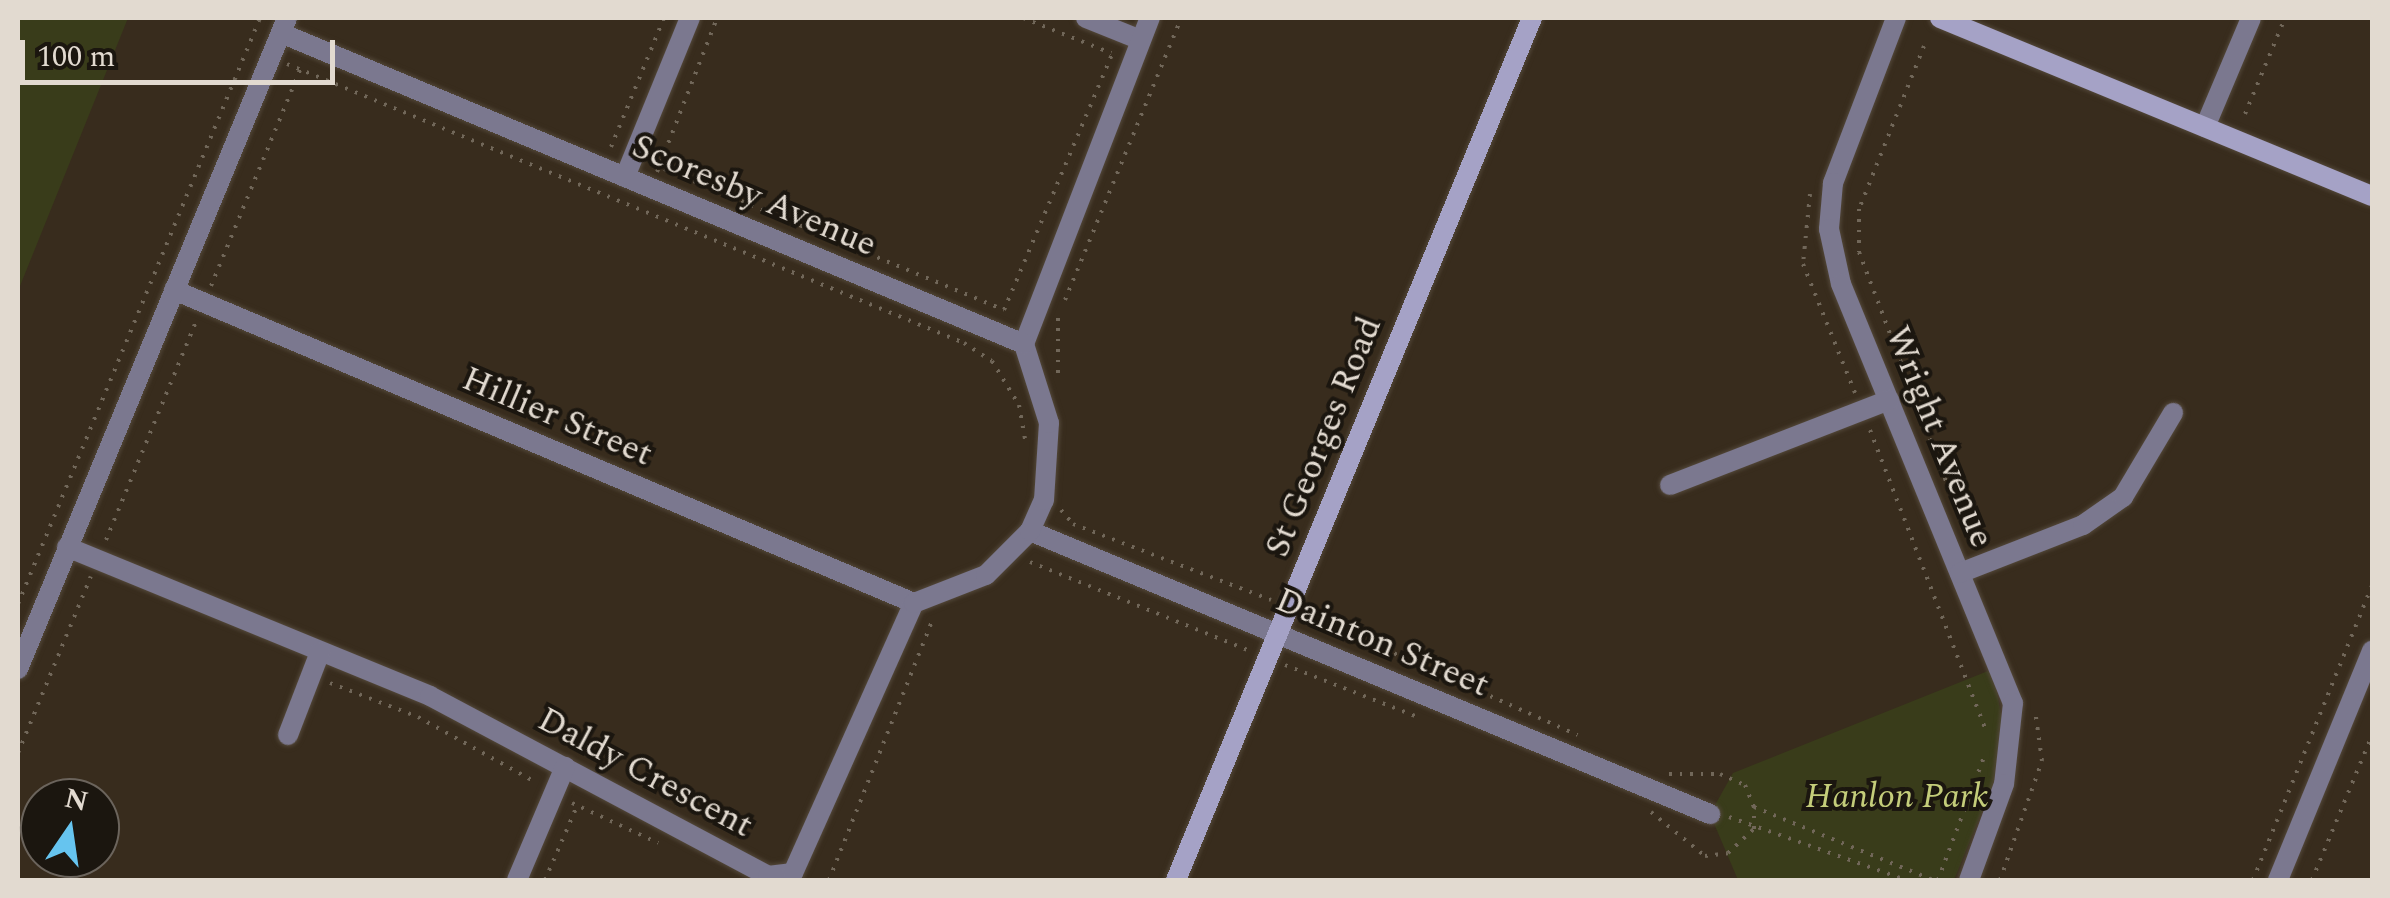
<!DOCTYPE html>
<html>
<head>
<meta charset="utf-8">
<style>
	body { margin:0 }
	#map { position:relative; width:2390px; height:898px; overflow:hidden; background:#382c1d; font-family:Spectral,serif }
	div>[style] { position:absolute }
	.green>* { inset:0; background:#393c1a }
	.path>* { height:4px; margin-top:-2px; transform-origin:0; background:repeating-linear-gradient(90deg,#716759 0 2.5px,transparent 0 10.5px) }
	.roads { filter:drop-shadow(0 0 2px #53483a) drop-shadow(0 0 2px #53483a) }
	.street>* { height:20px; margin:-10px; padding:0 10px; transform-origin:10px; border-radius:10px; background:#7b788f }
	.secondary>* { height:20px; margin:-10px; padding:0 10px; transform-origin:10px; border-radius:10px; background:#a5a2c6 }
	span { translate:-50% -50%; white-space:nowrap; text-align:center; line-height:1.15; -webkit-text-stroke:8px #1b160f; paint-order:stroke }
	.street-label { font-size:35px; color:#e2dad0 }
	.park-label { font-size:35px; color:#c4cd7a; font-style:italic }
	.frame { position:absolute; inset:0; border:20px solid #e2dad0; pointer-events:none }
	.north { position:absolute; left:20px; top:778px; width:100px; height:100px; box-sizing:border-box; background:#1b160f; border:2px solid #6b645c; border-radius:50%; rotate:13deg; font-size:28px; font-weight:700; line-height:40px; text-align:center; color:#e2dad0 }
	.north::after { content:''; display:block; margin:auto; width:35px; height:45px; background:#66c4ef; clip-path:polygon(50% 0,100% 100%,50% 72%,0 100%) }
	.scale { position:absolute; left:20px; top:40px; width:315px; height:45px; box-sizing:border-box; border:5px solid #e2dad0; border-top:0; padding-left:12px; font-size:30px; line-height:35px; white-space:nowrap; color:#e2dad0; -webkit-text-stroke:8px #1b160f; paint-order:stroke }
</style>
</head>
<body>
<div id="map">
	<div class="green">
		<i style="clip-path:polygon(18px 18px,128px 18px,18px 291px)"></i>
		<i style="clip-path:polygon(1993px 669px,2007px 750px,1954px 880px,1738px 880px,1710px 814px,1733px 773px)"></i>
	</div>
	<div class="path">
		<i style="left:1023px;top:18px;width:95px;rotate:21.7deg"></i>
		<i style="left:1924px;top:46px;width:175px;rotate:111.7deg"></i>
		<i style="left:1859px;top:209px;width:43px;rotate:90deg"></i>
		<i style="left:1859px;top:252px;width:257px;rotate:69.2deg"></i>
		<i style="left:287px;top:64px;width:732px;rotate:22.4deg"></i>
		<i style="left:964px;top:343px;width:33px;rotate:33deg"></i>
		<i style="left:992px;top:361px;width:52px;rotate:58.5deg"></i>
		<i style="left:1019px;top:405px;width:39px;rotate:80deg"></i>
		<i style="left:2245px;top:114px;width:104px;rotate:-67.4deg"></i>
		<i style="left:611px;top:147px;width:139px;rotate:-67.7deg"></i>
		<i style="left:664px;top:169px;width:368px;rotate:22.5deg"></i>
		<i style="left:1004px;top:310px;width:282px;rotate:-67.1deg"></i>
		<i style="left:657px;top:172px;width:165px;rotate:-68.7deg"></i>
		<i style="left:1810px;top:194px;width:70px;rotate:95.7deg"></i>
		<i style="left:1803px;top:264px;width:139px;rotate:68deg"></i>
		<i style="left:211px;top:286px;width:236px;rotate:-67.6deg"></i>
		<i style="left:1065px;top:300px;width:305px;rotate:-67.6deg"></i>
		<i style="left:1058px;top:318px;width:60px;rotate:90deg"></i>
		<i style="left:1870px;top:430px;width:325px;rotate:68.9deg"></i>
		<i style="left:1061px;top:510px;width:18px;rotate:49deg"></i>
		<i style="left:1073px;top:524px;width:212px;rotate:21deg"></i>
		<i style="left:106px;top:540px;width:236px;rotate:-67.6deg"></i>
		<i style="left:1030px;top:562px;width:235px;rotate:22deg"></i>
		<i style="left:18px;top:604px;width:634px;rotate:-67.56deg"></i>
		<i style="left:1308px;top:615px;width:295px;rotate:24deg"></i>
		<i style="left:1285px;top:665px;width:145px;rotate:21.4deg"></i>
		<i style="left:330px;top:683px;width:94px;rotate:21.1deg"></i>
		<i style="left:418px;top:717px;width:136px;rotate:29deg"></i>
		<i style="left:18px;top:753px;width:191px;rotate:-67.6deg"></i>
		<i style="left:1669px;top:774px;width:51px"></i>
		<i style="left:1720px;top:774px;width:27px;rotate:24deg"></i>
		<i style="left:1745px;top:785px;width:24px;rotate:68deg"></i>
		<i style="left:1754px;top:807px;width:193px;rotate:22.2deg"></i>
		<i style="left:572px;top:803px;width:95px;rotate:24.9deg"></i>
		<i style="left:1651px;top:812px;width:70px;rotate:39.2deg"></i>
		<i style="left:1705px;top:856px;width:23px;rotate:-7deg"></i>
		<i style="left:1728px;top:853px;width:35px;rotate:-43deg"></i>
		<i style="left:1754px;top:829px;width:22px;rotate:-90deg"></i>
		<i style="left:1729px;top:817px;width:188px;rotate:19.6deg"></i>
		<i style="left:545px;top:880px;width:81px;rotate:-66.6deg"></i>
		<i style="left:829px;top:880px;width:282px;rotate:-68.3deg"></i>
		<i style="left:1938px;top:880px;width:131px;rotate:-69.5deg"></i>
		<i style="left:2000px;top:880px;width:126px;rotate:-70.6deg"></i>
		<i style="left:2042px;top:761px;width:51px;rotate:-97.8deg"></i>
		<i style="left:2253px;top:880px;width:318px;rotate:-68deg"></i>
		<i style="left:2312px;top:880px;width:157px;rotate:-67.5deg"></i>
	</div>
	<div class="roads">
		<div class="street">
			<i style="left:1086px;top:18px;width:59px;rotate:21.8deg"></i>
			<i style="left:1896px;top:18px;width:177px;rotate:110.9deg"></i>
			<i style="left:1833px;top:183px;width:46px;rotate:95deg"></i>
			<i style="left:1829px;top:229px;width:56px;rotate:77.7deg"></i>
			<i style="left:1841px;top:284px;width:453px;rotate:67.7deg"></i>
			<i style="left:2013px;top:703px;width:81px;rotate:96.3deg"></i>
			<i style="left:2004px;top:784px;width:102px;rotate:110deg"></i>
			<i style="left:2205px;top:127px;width:118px;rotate:-67.1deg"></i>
			<i style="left:625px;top:177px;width:172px;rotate:-67.8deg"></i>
			<i style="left:174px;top:290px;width:803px;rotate:22.93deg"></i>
			<i style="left:1024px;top:344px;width:350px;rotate:-68.9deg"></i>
			<i style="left:1670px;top:485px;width:235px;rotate:-21.2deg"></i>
			<i style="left:1030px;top:531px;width:737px;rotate:22.6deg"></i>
			<i style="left:67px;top:547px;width:392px;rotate:22.3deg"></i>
			<i style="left:430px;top:696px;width:383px;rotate:28deg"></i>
			<i style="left:768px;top:876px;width:25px;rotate:-7deg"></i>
			<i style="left:793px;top:873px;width:296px;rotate:-65.9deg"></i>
			<i style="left:914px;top:603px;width:77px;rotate:-21.3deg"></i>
			<i style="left:986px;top:575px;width:62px;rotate:-45deg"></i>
			<i style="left:1030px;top:531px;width:34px;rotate:-66deg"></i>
			<i style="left:1044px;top:500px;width:77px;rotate:-86.3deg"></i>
			<i style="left:1049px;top:423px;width:83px;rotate:-107.6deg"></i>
			<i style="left:1024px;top:344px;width:805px;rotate:-157.29deg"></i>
			<i style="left:1960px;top:573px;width:132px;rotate:-21.3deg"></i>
			<i style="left:2083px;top:525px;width:49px;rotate:-35deg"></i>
			<i style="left:2123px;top:497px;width:98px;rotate:-59.2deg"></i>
			<i style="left:18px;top:669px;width:704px;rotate:-67.55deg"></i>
			<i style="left:288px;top:735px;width:89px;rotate:-68.9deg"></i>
			<i style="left:517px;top:880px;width:123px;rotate:-67deg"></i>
			<i style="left:2278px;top:880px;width:248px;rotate:-67.7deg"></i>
		</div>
		<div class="secondary">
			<i style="left:1940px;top:18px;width:467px;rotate:22.4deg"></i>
			<i style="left:1176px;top:880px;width:933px;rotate:-67.56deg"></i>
		</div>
	</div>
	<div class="street-label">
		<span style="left:754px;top:196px;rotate:23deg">Scoresby Avenue</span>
		<span style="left:557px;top:417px;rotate:23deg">Hillier Street</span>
		<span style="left:1324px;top:437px;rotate:-68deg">St Georges Road</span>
		<span style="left:1939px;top:437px;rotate:68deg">Wright Avenue</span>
		<span style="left:1382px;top:643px;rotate:23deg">Dainton Street</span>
		<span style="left:645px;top:773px;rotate:28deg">Daldy Crescent</span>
	</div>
	<div class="park-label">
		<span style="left:1897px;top:797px">Hanlon Park</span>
	</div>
	<div class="frame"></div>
	<div class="north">N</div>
	<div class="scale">100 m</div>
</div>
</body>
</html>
